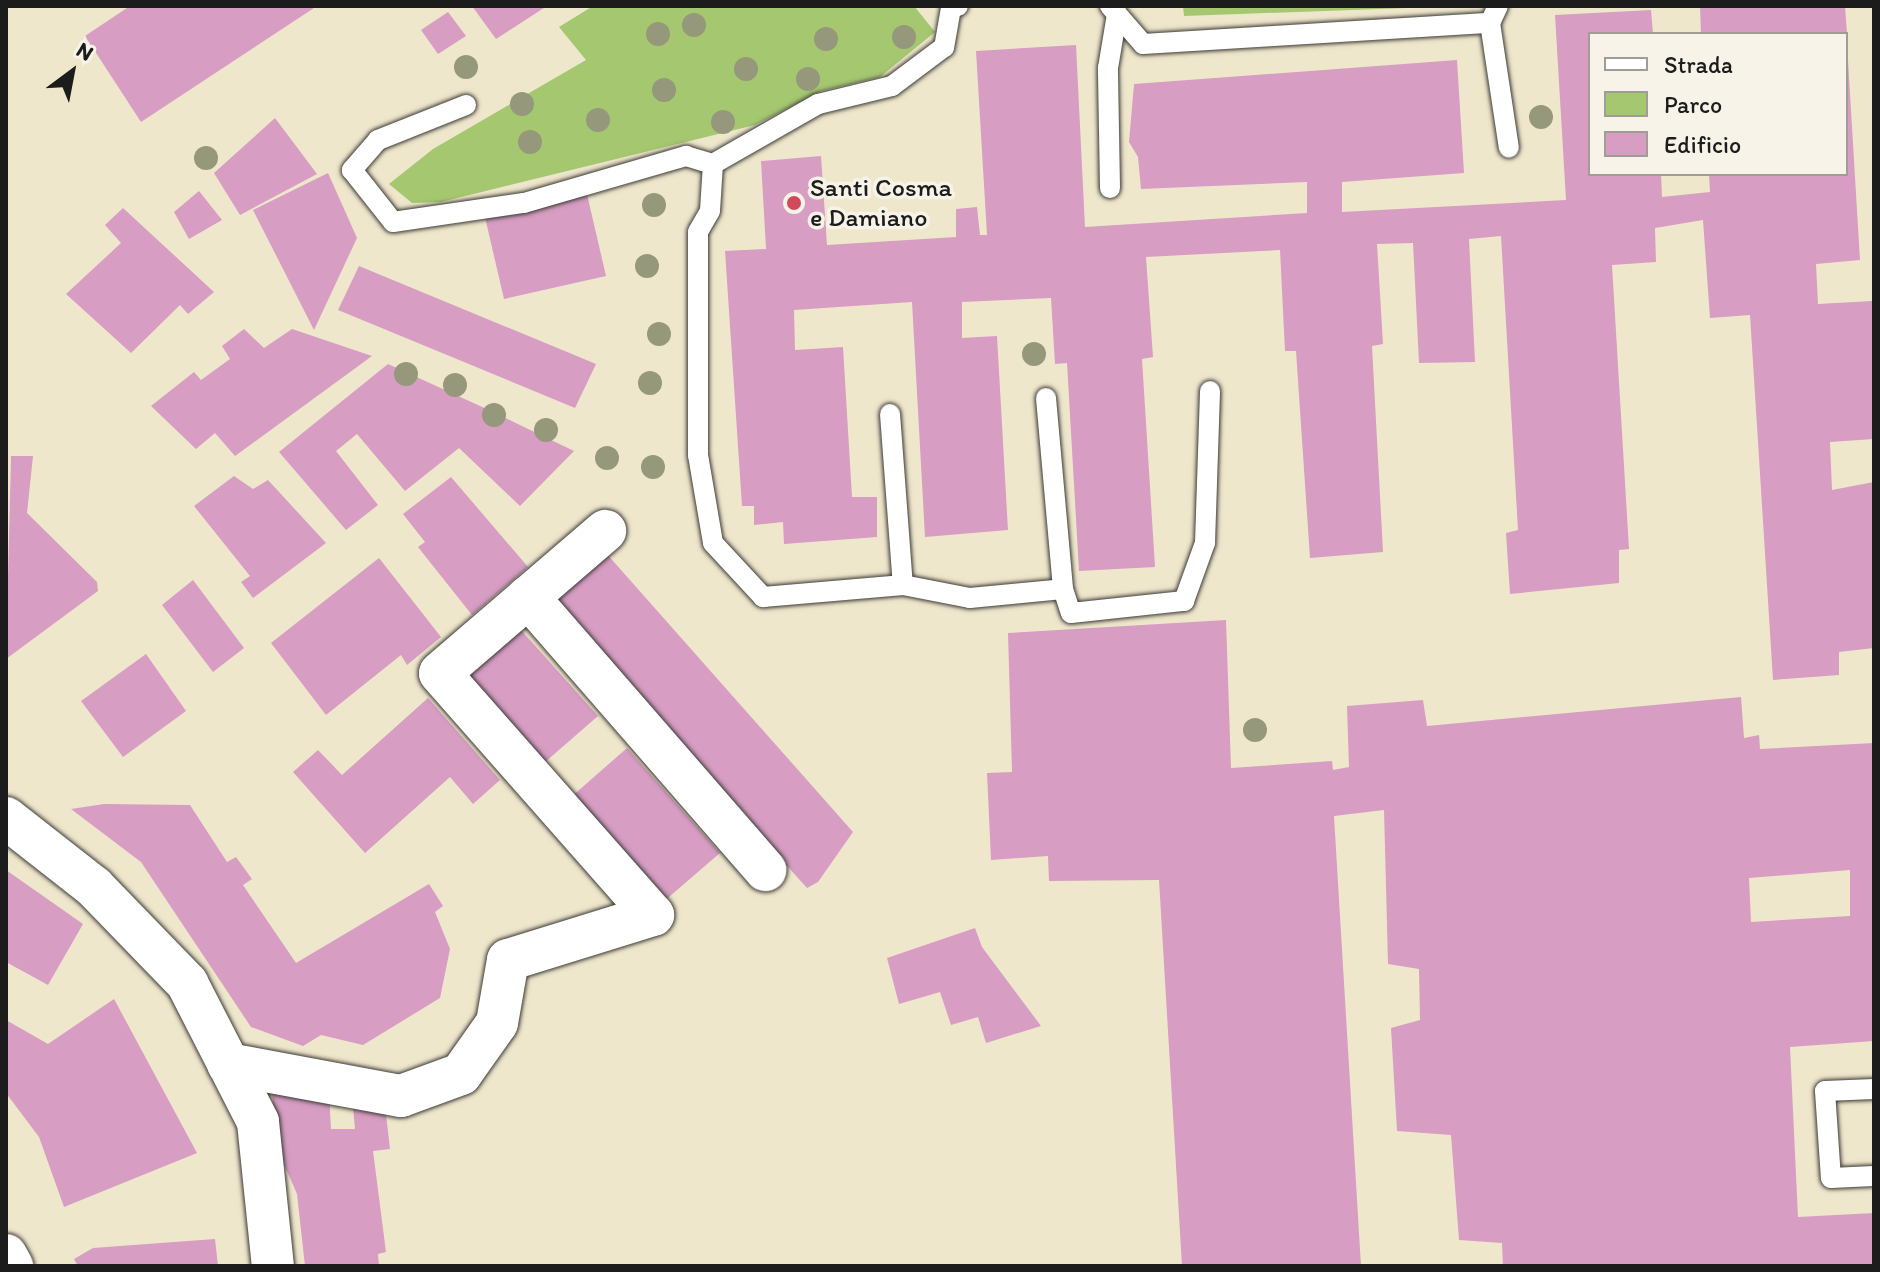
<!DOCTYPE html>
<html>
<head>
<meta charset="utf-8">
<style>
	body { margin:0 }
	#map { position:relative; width:1880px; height:1272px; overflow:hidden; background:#efe7cc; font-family:Itim,sans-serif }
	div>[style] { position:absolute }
	.green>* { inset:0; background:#a4c770 }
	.building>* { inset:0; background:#d79dc3 }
	.roads { filter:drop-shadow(0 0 2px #3c3a36) drop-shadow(0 0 2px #3c3a36) }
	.lane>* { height:20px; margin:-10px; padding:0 10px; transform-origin:10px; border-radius:10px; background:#fff }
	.street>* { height:42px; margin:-21px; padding:0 21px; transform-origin:21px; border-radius:21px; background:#fff }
	.trees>* { width:24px; height:24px; margin:-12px; border-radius:50%; background:#95987b }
	.dots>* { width:22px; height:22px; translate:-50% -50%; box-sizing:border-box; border:4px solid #f7f3e8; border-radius:50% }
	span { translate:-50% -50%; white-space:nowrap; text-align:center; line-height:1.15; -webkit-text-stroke:7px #f7f3e8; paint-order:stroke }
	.poi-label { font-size:26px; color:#1c1c1c }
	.left { translate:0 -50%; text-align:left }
	.frame { position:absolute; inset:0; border:8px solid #1c1c1c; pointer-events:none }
	.legend { position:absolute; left:1588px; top:32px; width:260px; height:144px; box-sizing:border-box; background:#f7f3e8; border:2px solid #9f9d96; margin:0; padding:10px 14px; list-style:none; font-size:24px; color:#1c1c1c }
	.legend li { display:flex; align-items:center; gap:16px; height:40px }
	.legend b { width:40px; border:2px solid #9f9d96 }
	.north { position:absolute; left:32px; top:32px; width:80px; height:80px; -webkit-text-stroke:6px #f7f3e8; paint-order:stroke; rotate:32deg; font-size:22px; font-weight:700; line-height:32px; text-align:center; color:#1c1c1c }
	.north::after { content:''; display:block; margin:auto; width:28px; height:36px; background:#1c1c1c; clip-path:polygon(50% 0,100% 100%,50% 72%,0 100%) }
</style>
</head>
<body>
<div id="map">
	<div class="green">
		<i style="clip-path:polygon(593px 6px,914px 6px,935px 32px,880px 77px,821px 91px,755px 125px,441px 202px,412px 203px,389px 184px,433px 149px,586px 60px,559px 27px)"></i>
		<i style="clip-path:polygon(1183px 6px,1461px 6px,1184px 16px)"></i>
	</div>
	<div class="building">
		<i style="clip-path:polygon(130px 6px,317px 6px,141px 122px,85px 36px)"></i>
		<i style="clip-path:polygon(472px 6px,547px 6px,496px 39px)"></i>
		<i style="clip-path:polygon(1700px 6px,1845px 6px,1847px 34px,1701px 34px)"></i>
		<i style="clip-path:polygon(1651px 10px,1653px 34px,1590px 34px,1590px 174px,1661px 174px,1662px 197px,1710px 192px,1709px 174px,1846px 174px,1848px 60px,1860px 260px,1816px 264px,1818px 304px,1872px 301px,1874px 439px,1830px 442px,1832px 490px,1874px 482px,1874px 648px,1839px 652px,1839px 675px,1773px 680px,1750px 315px,1710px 318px,1703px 220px,1655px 228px,1656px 262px,1612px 265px,1629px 549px,1619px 550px,1619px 583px,1510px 594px,1506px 533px,1518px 530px,1501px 236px,1469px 239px,1475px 362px,1419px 363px,1413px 243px,1377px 244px,1383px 344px,1372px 346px,1383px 552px,1310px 558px,1296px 351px,1285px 351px,1280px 250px,1146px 257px,1153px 357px,1142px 359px,1155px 567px,1079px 571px,1067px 363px,1055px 364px,1051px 298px,962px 302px,962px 338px,997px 336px,1008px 530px,925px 537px,912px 302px,794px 310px,795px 350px,843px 347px,852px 497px,877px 497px,877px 537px,784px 544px,783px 522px,754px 525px,754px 506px,742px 506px,725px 251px,766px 249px,761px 161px,821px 156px,827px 245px,956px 237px,956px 209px,977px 207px,980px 235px,987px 235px,976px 51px,1076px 45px,1085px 227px,1307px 213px,1307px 182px,1141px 189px,1138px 157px,1129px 142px,1134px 84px,1457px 60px,1464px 173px,1342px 182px,1342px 212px,1566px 200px,1555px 15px)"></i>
		<i style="clip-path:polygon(448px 12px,466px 36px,438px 54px,421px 30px)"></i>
		<i style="clip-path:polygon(275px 118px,317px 174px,240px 215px,214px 173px)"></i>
		<i style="clip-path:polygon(328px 173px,357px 238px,314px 330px,253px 210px)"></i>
		<i style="clip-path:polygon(586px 190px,606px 276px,504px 299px,484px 213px)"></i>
		<i style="clip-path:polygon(199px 191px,222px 220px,189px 239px,174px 212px)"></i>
		<i style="clip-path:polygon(123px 208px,214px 292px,188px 314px,180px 305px,131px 353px,66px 294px,121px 243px,105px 225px)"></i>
		<i style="clip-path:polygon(359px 266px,596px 364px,575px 408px,338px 310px)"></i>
		<i style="clip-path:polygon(244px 329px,264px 348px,292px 329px,372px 356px,235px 456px,215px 433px,196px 449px,151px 406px,194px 372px,201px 380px,230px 359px,222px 346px)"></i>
		<i style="clip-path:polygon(388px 364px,491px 411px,574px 451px,520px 506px,459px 448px,405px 491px,357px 434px,336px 451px,378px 505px,346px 530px,279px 452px)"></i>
		<i style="clip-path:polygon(11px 456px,33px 456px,27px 513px,97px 582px,98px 591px,6px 659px)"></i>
		<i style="clip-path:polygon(234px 476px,253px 489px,268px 480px,326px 543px,253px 598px,241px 582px,250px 576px,194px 506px)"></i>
		<i style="clip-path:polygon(451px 477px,528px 567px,472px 615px,418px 547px,425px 542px,403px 514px)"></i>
		<i style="clip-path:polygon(606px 553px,853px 832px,818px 882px,807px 888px,550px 602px)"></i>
		<i style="clip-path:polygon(379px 558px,441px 637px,407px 665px,401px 655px,326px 715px,271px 643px)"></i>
		<i style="clip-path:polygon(193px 580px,244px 648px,213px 672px,162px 605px)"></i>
		<i style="clip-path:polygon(evenodd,1226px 620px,1231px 768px,1332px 761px,1333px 770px,1349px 767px,1347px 706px,1423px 700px,1427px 726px,1741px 697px,1744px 738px,1759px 735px,1760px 749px,1874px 743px,1874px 1041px,1790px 1047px,1798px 1217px,1874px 1213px,1874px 1266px,1503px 1266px,1502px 1243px,1459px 1240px,1451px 1135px,1397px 1131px,1391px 1028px,1420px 1020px,1419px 969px,1388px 964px,1384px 810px,1334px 816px,1361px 1266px,1182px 1266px,1159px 880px,1049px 881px,1048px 856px,991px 860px,987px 773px,1012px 772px,1008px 633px,1226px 620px,1850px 870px,1850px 916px,1751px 922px,1749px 878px,1850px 870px)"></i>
		<i style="clip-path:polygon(520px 629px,598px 716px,544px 763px,465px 678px)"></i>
		<i style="clip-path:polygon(146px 654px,186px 711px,123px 757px,81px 701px)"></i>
		<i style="clip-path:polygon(428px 698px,500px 780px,473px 804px,450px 777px,365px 853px,293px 772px,318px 750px,342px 775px)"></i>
		<i style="clip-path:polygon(627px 748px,720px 853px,662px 903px,570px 798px)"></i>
		<i style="clip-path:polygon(104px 804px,190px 805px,227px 862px,236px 857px,252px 879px,243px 885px,296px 963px,429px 884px,443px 906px,435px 912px,450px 949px,440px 998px,363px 1045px,321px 1035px,303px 1046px,251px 1027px,141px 862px,71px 809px)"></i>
		<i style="clip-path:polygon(6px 870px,83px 924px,48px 985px,6px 962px)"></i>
		<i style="clip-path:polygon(975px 928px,982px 947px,1041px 1026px,986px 1043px,978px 1017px,951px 1025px,940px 992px,899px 1004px,887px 958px)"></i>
		<i style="clip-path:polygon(114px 999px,197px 1153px,64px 1207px,39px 1137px,6px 1093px,6px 1020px,48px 1044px)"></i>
		<i style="clip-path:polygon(272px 1089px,329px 1092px,331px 1129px,355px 1129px,353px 1107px,386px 1114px,390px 1149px,373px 1151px,386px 1252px,378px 1254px,379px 1266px,305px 1266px,297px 1194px,283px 1162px,276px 1163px)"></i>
		<i style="clip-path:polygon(215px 1239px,218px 1266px,78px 1266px,74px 1259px,93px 1248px)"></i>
	</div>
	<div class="roads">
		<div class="lane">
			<i style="left:958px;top:6px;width:7px;rotate:164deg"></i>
			<i style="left:951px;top:8px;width:40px;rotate:100deg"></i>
			<i style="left:944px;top:47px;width:65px;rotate:143.1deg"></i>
			<i style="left:892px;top:86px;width:76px;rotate:166.3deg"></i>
			<i style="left:818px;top:104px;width:121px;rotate:150.3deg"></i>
			<i style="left:713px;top:164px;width:47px;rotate:93.7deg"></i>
			<i style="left:710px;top:211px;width:24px;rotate:120deg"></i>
			<i style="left:698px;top:232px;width:223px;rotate:90deg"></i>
			<i style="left:698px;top:455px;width:89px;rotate:80.3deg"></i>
			<i style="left:713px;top:543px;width:74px;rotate:47.2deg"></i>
			<i style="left:763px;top:597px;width:141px;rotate:-4.9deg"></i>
			<i style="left:903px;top:585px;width:68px;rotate:11deg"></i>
			<i style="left:970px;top:598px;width:93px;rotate:-5.5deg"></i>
			<i style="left:1063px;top:589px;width:25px;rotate:72deg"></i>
			<i style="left:1071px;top:613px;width:114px;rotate:-6.1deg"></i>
			<i style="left:1184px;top:601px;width:62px;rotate:-70.1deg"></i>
			<i style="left:1205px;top:543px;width:152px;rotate:-88.1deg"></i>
			<i style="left:1110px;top:6px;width:50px;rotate:49deg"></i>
			<i style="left:1143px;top:44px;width:348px;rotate:-3.5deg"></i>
			<i style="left:1490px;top:23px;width:19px;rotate:-65deg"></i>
			<i style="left:1490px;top:23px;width:126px;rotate:81.4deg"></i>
			<i style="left:466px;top:105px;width:95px;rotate:158.3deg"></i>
			<i style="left:378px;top:140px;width:40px;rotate:131deg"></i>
			<i style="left:352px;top:170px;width:66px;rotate:51.7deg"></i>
			<i style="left:393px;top:222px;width:132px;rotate:-8.3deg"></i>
			<i style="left:524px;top:203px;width:169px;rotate:-16.2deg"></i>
			<i style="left:686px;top:156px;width:28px;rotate:17deg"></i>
			<i style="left:1110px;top:188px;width:120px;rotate:-91deg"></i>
			<i style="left:1108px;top:68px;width:55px;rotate:-80.5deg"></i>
			<i style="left:1046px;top:398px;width:192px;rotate:84.9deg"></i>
			<i style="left:890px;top:414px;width:171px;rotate:85.7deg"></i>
			<i style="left:1874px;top:1089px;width:49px;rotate:177.7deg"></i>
			<i style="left:1825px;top:1091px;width:87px;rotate:86.1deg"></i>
			<i style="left:1831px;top:1178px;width:43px;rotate:-2.7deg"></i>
		</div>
		<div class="street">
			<i style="left:528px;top:597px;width:362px;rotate:49deg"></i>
			<i style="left:6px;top:818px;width:112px;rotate:38.1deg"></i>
			<i style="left:94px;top:887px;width:134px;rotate:45.9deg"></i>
			<i style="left:187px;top:983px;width:156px;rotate:62.9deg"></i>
			<i style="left:258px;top:1122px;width:145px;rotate:84.1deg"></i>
			<i style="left:228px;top:1064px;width:176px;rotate:10.5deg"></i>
			<i style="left:401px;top:1096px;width:64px;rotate:-20.1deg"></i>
			<i style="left:461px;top:1074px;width:62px;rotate:-54.8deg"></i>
			<i style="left:497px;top:1023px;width:64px;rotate:-80.1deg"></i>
			<i style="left:508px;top:960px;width:152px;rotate:-17.2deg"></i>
			<i style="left:653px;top:915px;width:322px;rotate:-131.4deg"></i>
			<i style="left:440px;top:673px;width:218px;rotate:-40.7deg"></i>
			<i style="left:6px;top:1255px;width:13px;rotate:61deg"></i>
		</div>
	</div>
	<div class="trees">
		<i style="left:694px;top:25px"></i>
		<i style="left:658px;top:34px"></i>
		<i style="left:904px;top:37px"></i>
		<i style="left:826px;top:39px"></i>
		<i style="left:466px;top:67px"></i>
		<i style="left:746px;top:69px"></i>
		<i style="left:808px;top:79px"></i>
		<i style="left:664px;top:90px"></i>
		<i style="left:522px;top:104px"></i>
		<i style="left:1541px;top:117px"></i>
		<i style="left:598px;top:120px"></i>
		<i style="left:723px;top:122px"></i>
		<i style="left:530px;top:142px"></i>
		<i style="left:206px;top:158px"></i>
		<i style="left:654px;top:205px"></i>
		<i style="left:647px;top:266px"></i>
		<i style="left:659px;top:334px"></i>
		<i style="left:1034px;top:354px"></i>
		<i style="left:406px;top:374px"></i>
		<i style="left:650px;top:383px"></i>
		<i style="left:455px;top:385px"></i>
		<i style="left:494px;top:415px"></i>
		<i style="left:546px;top:430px"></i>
		<i style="left:607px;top:458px"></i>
		<i style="left:653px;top:467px"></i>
		<i style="left:1255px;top:730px"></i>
	</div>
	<div class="dots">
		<i style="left:794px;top:203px;background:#d1495b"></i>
	</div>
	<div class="poi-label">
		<span class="left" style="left:810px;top:203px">Santi Cosma<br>e Damiano</span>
	</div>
	<div class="frame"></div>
	<ul class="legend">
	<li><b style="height:10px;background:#fff"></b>Strada</li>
	<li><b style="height:22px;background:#a4c770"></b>Parco</li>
	<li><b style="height:22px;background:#d79dc3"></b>Edificio</li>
	</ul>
	<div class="north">N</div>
</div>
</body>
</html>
